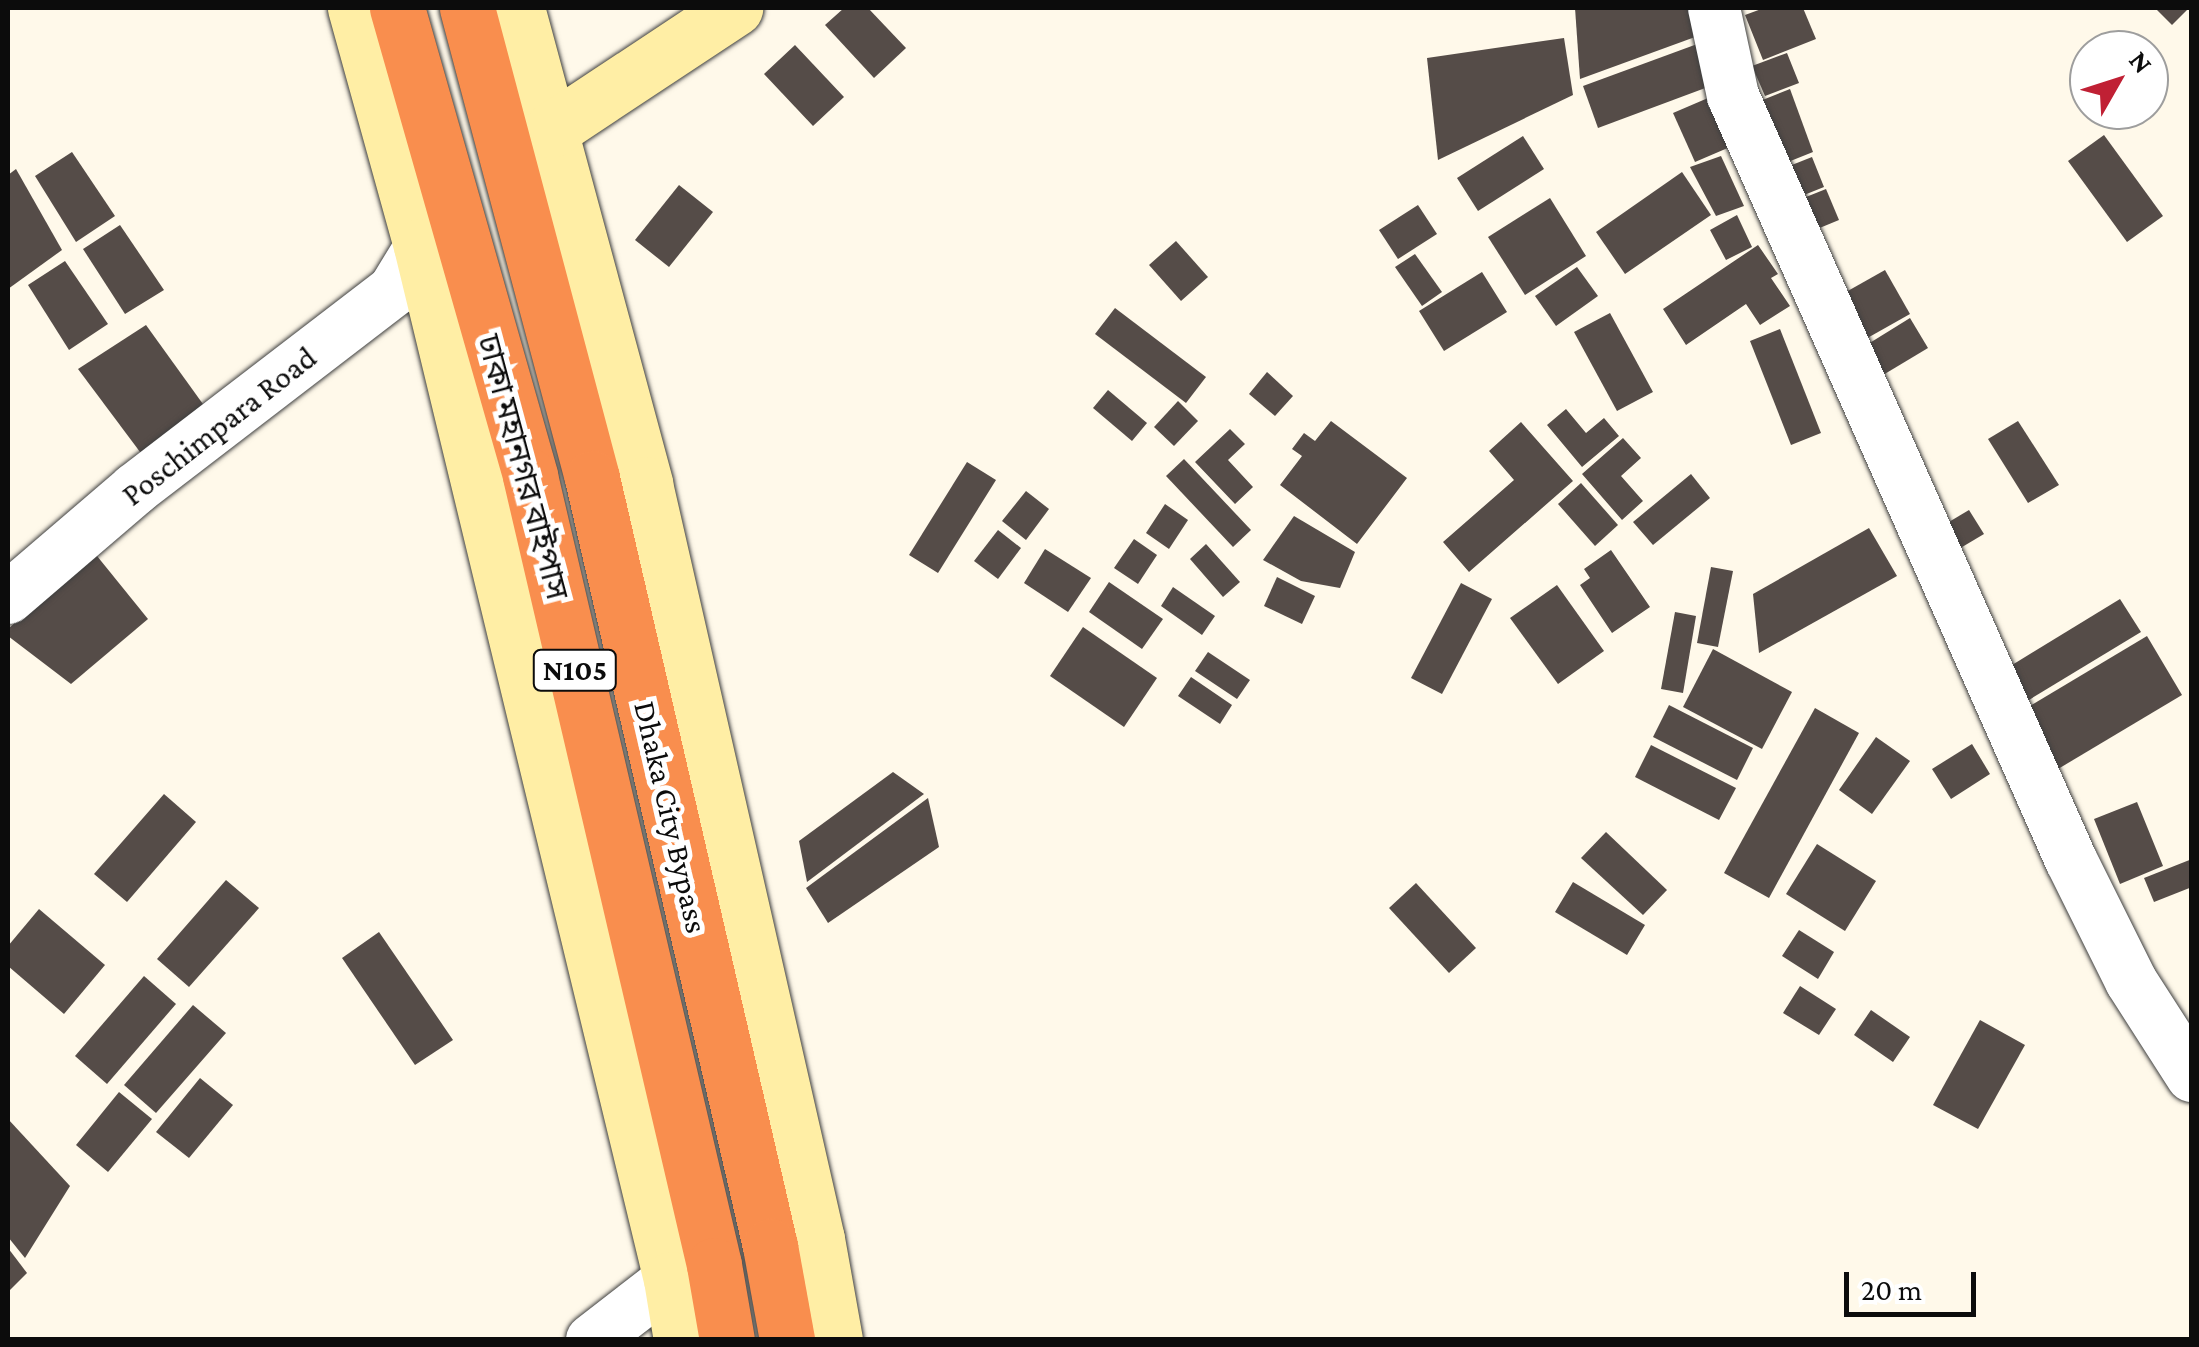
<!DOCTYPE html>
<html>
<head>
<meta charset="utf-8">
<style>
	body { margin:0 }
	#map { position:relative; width:2199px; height:1347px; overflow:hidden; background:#fff9ea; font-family:"Crimson Pro","Noto Sans Bengali",serif }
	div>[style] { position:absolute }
	.building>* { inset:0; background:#554c48 }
	.roads { filter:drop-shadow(0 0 2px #3f3f3f) drop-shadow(0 0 2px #3f3f3f) }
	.street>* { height:52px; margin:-26px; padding:0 26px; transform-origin:26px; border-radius:26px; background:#fff }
	.secondary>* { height:55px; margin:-27.5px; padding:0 27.5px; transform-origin:27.5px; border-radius:27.5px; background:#ffeea5 }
	.highway>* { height:55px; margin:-27.5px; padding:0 27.5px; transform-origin:27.5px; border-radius:27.5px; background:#f98e4e }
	span { translate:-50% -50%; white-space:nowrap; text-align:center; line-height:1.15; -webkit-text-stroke:10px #fff; paint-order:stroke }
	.shield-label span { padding:2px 8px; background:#fff; border:2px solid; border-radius:8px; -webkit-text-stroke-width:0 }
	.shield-label { font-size:30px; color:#0c0c0c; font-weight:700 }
	.street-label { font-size:32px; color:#0c0c0c }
	.frame { position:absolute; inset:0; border:10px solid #0c0c0c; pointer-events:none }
	.north { position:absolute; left:2069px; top:30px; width:100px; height:100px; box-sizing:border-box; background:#fff; border:2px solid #9e9e9e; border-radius:50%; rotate:51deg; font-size:28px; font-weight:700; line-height:40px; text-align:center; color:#0c0c0c }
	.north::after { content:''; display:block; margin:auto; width:35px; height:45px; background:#c02034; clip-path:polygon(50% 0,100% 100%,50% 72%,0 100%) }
	.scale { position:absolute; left:1844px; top:1272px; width:132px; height:45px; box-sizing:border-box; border:5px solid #0c0c0c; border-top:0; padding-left:12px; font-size:30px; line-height:35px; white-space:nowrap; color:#0c0c0c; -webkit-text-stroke:8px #fff; paint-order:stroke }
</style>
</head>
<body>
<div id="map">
	<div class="building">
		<i style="clip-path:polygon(844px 8px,868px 8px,906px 48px,874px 78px,825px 25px)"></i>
		<i style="clip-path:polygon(1575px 8px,1700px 8px,1706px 33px,1580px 79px)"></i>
		<i style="clip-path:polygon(1764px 8px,1803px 8px,1816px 39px,1763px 60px,1745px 15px)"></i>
		<i style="clip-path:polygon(2155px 8px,2189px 8px,2172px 25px)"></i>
		<i style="clip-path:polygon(1564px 38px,1573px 95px,1438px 160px,1427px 58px)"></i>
		<i style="clip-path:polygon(1700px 43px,1716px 84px,1598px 128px,1583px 86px)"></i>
		<i style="clip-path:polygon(795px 45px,844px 97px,813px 126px,764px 74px)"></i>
		<i style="clip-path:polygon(1787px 53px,1799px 83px,1765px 96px,1752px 66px)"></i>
		<i style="clip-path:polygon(1790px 89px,1813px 152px,1778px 166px,1755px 103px)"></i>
		<i style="clip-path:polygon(1708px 98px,1730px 147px,1695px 162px,1673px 113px)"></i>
		<i style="clip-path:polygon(2104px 135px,2163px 216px,2127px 242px,2068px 161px)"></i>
		<i style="clip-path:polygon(1523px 136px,1544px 169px,1478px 211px,1457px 178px)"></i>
		<i style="clip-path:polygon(72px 152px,115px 216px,76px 242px,35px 176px)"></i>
		<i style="clip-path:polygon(1721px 156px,1744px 206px,1716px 216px,1690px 167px)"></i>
		<i style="clip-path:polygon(1812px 157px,1824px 187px,1789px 201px,1777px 171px)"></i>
		<i style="clip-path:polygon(16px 169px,62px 250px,8px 289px,8px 175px)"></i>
		<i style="clip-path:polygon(1682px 172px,1711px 215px,1625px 274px,1596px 232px)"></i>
		<i style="clip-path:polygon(679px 185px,713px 212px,669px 267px,635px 240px)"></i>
		<i style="clip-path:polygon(1826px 189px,1839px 220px,1805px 234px,1791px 203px)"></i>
		<i style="clip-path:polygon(1550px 198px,1586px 256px,1525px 295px,1488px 237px)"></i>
		<i style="clip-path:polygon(1418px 205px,1437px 234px,1398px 259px,1379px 230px)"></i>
		<i style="clip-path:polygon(1737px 215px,1752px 247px,1726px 260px,1710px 230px)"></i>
		<i style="clip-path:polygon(120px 225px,164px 290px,125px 314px,83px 249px)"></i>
		<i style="clip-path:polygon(1176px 241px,1208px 277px,1181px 301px,1149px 265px)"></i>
		<i style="clip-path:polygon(1758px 245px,1778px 274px,1771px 278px,1790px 306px,1760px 325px,1746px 304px,1686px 345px,1663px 309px)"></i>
		<i style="clip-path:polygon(1415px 254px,1442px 292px,1422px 306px,1395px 267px)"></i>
		<i style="clip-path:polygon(65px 261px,108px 324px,69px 350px,28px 285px)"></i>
		<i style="clip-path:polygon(1577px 267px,1598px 296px,1556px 326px,1535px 296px)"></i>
		<i style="clip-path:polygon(1885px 270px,1910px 314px,1855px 345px,1830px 301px)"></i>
		<i style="clip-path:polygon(1482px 272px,1507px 312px,1444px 351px,1419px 311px)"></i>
		<i style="clip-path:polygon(1115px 308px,1206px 377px,1186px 403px,1095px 334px)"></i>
		<i style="clip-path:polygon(1610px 313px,1653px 392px,1617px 411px,1574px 332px)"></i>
		<i style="clip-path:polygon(1910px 318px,1928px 348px,1878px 378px,1860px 349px)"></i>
		<i style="clip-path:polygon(146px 325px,213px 418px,146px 460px,78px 369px)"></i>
		<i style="clip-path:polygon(1780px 329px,1821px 433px,1791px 445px,1750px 341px)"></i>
		<i style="clip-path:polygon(1267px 372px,1293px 396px,1275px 416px,1249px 394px)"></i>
		<i style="clip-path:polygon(1108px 390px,1147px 423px,1132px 441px,1093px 408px)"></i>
		<i style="clip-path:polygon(1178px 401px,1198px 421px,1174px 446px,1154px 427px)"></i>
		<i style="clip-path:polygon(1566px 409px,1586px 433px,1604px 418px,1619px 436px,1582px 467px,1547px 425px)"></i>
		<i style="clip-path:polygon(1331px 421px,1407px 478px,1357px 544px,1280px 485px,1302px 456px,1292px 449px,1304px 433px,1315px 441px)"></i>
		<i style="clip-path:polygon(2018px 421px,2059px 485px,2028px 503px,1988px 439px)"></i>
		<i style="clip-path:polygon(1521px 422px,1573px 481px,1469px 572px,1443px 542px,1514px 480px,1489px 451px)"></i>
		<i style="clip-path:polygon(1230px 429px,1245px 444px,1228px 460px,1253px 487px,1235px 504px,1195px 462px)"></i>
		<i style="clip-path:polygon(1623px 438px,1641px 458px,1621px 476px,1643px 501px,1622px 520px,1582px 474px)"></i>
		<i style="clip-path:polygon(1184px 459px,1251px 530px,1233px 547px,1166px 476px)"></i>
		<i style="clip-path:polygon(967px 462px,996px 480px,938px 573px,909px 555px)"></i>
		<i style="clip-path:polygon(1691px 474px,1710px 498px,1653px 545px,1633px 522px)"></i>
		<i style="clip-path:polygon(1581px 483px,1618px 525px,1595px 546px,1558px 504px)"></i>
		<i style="clip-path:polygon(1026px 491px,1049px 509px,1026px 540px,1002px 521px)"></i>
		<i style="clip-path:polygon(1165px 504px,1188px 520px,1169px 549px,1146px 533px)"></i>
		<i style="clip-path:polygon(1969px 510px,1984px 534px,1947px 556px,1932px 532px)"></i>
		<i style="clip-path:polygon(1294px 516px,1355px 552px,1340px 588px,1301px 581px,1263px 560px)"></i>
		<i style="clip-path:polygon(1869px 528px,1897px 576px,1759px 653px,1753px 594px)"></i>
		<i style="clip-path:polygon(998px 530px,1021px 548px,998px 579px,974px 561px)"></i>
		<i style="clip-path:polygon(1134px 539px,1157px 555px,1138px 584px,1114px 568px)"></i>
		<i style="clip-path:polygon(1206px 544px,1240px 582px,1223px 597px,1190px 559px)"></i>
		<i style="clip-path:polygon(1045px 549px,1091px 578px,1068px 612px,1024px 583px)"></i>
		<i style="clip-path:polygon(1611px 550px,1650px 607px,1612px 633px,1580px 585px,1590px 578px,1584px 569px)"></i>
		<i style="clip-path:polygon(93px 551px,148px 619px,71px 684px,8px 636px,8px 629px)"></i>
		<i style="clip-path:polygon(1711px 567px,1733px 571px,1718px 647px,1697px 643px)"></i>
		<i style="clip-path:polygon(1277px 577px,1315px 596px,1302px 624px,1264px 606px)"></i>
		<i style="clip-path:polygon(1109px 582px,1163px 619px,1142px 649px,1089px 612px)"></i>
		<i style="clip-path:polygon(1461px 583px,1492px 599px,1442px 694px,1411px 678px)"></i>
		<i style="clip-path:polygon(1557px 585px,1604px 651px,1558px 684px,1510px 618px)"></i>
		<i style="clip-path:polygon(1173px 587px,1215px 616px,1202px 635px,1161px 606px)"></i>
		<i style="clip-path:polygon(2120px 599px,2141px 632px,2019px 706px,1999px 673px)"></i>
		<i style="clip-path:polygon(1675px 612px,1696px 616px,1683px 693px,1661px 689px)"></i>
		<i style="clip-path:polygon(1083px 627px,1157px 678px,1124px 727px,1050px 676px)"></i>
		<i style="clip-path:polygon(2147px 636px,2182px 695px,2053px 772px,2018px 713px)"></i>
		<i style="clip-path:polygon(1713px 649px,1792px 692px,1762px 749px,1683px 707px)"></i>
		<i style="clip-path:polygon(1208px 652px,1250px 680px,1237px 699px,1195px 671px)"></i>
		<i style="clip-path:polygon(1191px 677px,1232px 705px,1220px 724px,1178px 696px)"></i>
		<i style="clip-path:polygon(1669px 705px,1753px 748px,1737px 780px,1653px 737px)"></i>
		<i style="clip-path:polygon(1815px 708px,1859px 733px,1769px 898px,1724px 873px)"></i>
		<i style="clip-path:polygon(1876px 737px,1910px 761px,1872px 814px,1839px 790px)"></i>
		<i style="clip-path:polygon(1972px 744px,1990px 774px,1951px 799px,1932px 769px)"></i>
		<i style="clip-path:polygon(1651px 745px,1736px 788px,1719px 820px,1635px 777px)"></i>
		<i style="clip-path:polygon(893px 772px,924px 794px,807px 882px,799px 841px)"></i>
		<i style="clip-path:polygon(164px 794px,196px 822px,127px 902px,94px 874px)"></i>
		<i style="clip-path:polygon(928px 798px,939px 847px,828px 923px,806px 888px)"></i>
		<i style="clip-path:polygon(2137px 802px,2163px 866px,2120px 884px,2094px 819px)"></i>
		<i style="clip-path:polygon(1606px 832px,1667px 890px,1643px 915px,1581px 858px)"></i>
		<i style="clip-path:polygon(1817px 844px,1876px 881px,1845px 931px,1786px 894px)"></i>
		<i style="clip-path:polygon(2192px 859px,2192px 887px,2154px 902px,2144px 878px)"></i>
		<i style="clip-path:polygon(226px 880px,259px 908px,189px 987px,157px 959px)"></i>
		<i style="clip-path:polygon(1573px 882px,1645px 925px,1627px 955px,1555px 912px)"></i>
		<i style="clip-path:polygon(1416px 883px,1476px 948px,1449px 973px,1389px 908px)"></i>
		<i style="clip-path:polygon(39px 909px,105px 965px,64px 1014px,8px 966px,8px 946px)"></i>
		<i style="clip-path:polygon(1799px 930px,1834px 952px,1818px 979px,1782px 956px)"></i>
		<i style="clip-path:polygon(379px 932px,453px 1040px,415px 1065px,342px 958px)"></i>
		<i style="clip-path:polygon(144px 976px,176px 1004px,107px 1084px,75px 1056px)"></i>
		<i style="clip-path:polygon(1800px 986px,1836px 1009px,1819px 1035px,1783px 1013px)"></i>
		<i style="clip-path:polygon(193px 1005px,226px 1033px,156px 1113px,124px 1085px)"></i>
		<i style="clip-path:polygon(1871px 1010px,1910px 1037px,1893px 1062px,1854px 1035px)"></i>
		<i style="clip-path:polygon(1980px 1020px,2025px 1045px,1978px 1129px,1933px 1105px)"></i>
		<i style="clip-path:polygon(200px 1078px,233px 1105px,189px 1158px,156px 1132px)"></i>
		<i style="clip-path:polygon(119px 1092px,152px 1119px,108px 1172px,76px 1145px)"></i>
		<i style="clip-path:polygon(8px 1119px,70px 1186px,25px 1258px,8px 1237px)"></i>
		<i style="clip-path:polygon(8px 1248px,27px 1273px,8px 1292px)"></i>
	</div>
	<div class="roads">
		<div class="street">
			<i style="left:1714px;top:8px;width:90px;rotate:77.8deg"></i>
			<i style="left:1733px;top:96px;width:835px;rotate:66.14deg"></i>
			<i style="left:2071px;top:860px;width:135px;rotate:63.6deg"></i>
			<i style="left:2131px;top:981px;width:113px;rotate:57.3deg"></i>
			<i style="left:8px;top:598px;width:167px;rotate:-40.6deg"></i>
			<i style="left:135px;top:489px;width:327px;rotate:-37.5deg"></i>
			<i style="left:394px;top:290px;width:52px;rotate:-58.5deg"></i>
			<i style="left:592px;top:1340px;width:100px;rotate:-37.7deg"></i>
		</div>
		<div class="secondary">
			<i style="left:355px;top:8px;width:247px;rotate:74.5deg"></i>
			<i style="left:421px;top:246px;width:1063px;rotate:76.4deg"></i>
			<i style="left:671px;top:1279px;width:62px;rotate:80.7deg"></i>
			<i style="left:517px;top:8px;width:493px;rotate:74.9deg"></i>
			<i style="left:645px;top:484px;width:774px;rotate:77.17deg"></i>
			<i style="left:817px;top:1239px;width:103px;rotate:79.9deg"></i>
			<i style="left:551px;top:130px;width:221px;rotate:-33.5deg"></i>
		</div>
		<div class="highway">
			<i style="left:397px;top:8px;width:487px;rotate:74.1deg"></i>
			<i style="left:530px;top:476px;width:810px;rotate:76.87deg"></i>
			<i style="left:714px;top:1265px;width:76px;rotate:80.2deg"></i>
			<i style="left:467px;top:8px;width:486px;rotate:75.1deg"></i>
			<i style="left:592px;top:478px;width:788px;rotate:76.95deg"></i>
			<i style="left:770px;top:1246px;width:96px;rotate:79.7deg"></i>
		</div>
	</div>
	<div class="shield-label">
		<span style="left:575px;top:670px">N105</span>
	</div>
	<div class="street-label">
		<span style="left:219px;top:426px;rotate:-38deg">Poschimpara Road</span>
		<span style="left:523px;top:467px;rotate:75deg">ঢাকা মহানগর বাইপাস</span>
		<span style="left:671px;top:817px;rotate:77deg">Dhaka City Bypass</span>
	</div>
	<div class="frame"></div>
	<div class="north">N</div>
	<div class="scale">20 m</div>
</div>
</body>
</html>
